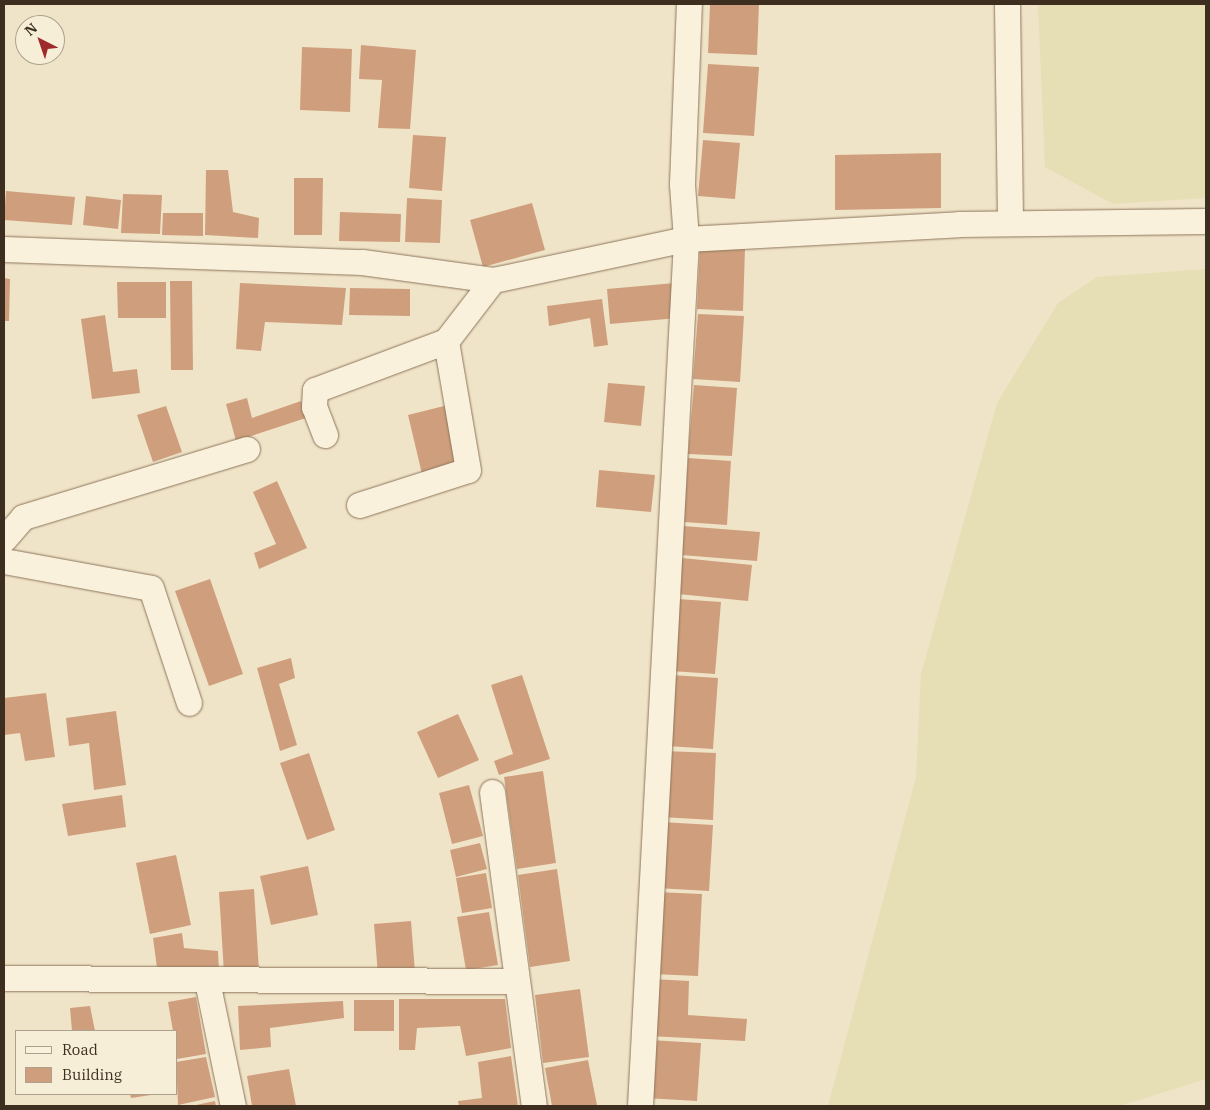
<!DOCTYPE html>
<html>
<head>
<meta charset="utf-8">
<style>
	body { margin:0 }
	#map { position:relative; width:1210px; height:1110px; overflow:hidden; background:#f0e4c8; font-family:"IBM Plex Serif",serif }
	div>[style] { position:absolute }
	.farmland>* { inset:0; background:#e6deb5 }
	.building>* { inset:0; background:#cf9f7d }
	.roads { filter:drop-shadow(0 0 1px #8d765c) drop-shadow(0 0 1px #8d765c) }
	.street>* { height:25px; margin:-12.5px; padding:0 12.5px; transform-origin:12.5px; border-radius:12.5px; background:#faf1dc }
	span { translate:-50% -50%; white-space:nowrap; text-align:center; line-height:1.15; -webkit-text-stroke:4px #f7eed8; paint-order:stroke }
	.frame { position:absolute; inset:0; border:5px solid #3d2e20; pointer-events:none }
	.legend { position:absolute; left:15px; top:1030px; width:162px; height:65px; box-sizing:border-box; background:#f7eed8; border:1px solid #ada18e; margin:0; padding:6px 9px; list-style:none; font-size:15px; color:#3d2e20 }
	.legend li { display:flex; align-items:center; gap:10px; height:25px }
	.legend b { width:25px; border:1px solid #ada18e }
	.north { position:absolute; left:15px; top:15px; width:50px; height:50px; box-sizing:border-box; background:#f7eed8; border:1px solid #ada18e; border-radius:50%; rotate:319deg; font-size:14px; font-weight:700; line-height:20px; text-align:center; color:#3d2e20 }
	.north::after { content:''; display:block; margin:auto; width:18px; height:22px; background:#9e2a2b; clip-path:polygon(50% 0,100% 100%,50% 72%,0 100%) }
</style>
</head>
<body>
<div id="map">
	<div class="farmland">
		<i style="clip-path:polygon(1038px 4px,1206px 4px,1206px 198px,1113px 204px,1045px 167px)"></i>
		<i style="clip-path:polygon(1206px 269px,1206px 1079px,1120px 1106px,828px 1106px,916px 777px,921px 674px,997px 403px,1058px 303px,1097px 277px)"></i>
	</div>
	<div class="building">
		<i style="clip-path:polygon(710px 4px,759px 4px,757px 55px,708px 53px)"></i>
		<i style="clip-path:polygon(361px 45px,416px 50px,410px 129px,378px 128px,382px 80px,359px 79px)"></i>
		<i style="clip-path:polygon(302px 47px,352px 49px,350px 112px,300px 110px)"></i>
		<i style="clip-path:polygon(708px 64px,759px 67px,754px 136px,703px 133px)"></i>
		<i style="clip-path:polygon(413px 135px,446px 137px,442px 191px,409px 188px)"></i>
		<i style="clip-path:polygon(703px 140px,740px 143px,735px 199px,698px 196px)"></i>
		<i style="clip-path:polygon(941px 153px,941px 208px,835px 210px,835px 155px)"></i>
		<i style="clip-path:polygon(206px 170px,228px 170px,233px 212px,259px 218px,258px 238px,205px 235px)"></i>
		<i style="clip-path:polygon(294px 178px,323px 178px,322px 235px,294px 235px)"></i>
		<i style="clip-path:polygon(6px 191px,75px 197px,72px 225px,4px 220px)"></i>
		<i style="clip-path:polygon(123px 194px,162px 195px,160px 234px,121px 233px)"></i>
		<i style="clip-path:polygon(86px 196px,121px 200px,118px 229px,83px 225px)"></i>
		<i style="clip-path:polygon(407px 198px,442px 200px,440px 243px,405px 242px)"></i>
		<i style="clip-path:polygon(532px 203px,545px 250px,483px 267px,470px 220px)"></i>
		<i style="clip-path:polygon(340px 212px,401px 214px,400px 242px,339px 241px)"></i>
		<i style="clip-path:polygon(163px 213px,203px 213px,203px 236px,162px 235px)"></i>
		<i style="clip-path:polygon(700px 247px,745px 249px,743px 311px,697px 309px)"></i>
		<i style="clip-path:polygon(4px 278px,10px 279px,9px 321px,4px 321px)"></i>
		<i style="clip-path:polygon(170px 281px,192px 281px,193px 370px,171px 370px)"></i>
		<i style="clip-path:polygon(117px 282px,166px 282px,166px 318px,118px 318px)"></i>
		<i style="clip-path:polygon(240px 283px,346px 288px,342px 325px,265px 322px,261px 351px,236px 349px)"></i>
		<i style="clip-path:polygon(675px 283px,678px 318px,610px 324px,607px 289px)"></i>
		<i style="clip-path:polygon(350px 288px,410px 289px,410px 316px,349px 315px)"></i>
		<i style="clip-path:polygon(602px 299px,608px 345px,594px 347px,590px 318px,549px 326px,547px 306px)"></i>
		<i style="clip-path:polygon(698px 314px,744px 316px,740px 382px,693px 379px)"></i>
		<i style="clip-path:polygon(105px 315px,113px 372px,137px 369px,140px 393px,92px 399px,81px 319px)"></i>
		<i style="clip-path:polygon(608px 383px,645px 386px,641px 426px,604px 422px)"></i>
		<i style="clip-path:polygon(694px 385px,737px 388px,732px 456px,688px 454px)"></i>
		<i style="clip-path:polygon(247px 398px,252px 418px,301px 401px,306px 418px,236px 441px,226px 404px)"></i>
		<i style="clip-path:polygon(448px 405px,463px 464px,422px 474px,408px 415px)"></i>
		<i style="clip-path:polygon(166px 406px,182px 452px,153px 462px,137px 415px)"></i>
		<i style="clip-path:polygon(688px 458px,731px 461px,727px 525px,684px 522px)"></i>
		<i style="clip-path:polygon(599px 470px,655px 475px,651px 512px,596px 507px)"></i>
		<i style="clip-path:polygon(277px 481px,307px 548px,259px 569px,254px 553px,276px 544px,253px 492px)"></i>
		<i style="clip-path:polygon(683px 526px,760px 532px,757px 561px,681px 555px)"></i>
		<i style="clip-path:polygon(682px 558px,752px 565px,748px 601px,678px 594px)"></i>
		<i style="clip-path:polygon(210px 579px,243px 674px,209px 686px,175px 591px)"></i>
		<i style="clip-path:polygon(678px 599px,721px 602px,715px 674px,671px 671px)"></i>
		<i style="clip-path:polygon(291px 658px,295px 678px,279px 684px,297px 745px,280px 751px,257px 668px)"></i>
		<i style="clip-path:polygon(522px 675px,550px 759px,499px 775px,494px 761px,513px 754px,491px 685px)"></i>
		<i style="clip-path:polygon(671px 675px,718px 678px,713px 749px,667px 746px)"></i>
		<i style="clip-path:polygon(46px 693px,55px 757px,25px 761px,20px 733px,4px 735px,4px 698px)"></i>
		<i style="clip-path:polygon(116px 711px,126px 785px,94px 790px,89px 743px,69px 746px,66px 718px)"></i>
		<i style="clip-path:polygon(458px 714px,479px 760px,438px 778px,417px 732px)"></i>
		<i style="clip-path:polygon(664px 751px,716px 753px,713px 820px,661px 817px)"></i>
		<i style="clip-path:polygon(309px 753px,335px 830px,307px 840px,280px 763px)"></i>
		<i style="clip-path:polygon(543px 771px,556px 863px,517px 869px,504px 777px)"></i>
		<i style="clip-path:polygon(469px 785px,483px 836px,452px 844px,439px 793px)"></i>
		<i style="clip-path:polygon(122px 795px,126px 827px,68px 836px,62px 804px)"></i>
		<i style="clip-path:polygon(661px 822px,713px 825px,709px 891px,656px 888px)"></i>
		<i style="clip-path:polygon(480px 843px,487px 869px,456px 877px,450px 850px)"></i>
		<i style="clip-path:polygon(176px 855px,191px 925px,150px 934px,136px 863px)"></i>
		<i style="clip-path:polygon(308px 866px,318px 915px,271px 925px,260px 876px)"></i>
		<i style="clip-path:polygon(557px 869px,570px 961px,530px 967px,518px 875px)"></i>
		<i style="clip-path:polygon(486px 873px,492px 908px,462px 913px,456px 878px)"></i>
		<i style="clip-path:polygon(254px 889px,259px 971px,224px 973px,219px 892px)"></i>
		<i style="clip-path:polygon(656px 892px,702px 894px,698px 976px,652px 974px)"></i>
		<i style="clip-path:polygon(489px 912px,498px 965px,466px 970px,457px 917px)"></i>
		<i style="clip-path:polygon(411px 921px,415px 972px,378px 975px,374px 924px)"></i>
		<i style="clip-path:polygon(182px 933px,184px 948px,218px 951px,219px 972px,157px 968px,153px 938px)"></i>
		<i style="clip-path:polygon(652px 979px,689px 981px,688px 1015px,747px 1019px,745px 1041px,649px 1036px)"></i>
		<i style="clip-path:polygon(580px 989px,589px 1057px,543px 1063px,535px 995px)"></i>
		<i style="clip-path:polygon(196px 997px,206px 1054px,177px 1059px,176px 1031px,173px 1031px,168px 1002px)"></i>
		<i style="clip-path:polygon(399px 999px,505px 999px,511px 1048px,466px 1056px,460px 1026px,417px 1028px,415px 1050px,399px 1050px)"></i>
		<i style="clip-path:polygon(354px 1000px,394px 1000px,394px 1031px,354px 1031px)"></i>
		<i style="clip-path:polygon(343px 1001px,344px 1018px,270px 1028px,271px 1047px,240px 1050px,238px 1006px)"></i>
		<i style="clip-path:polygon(90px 1006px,95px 1031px,72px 1031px,70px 1008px)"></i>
		<i style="clip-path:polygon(650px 1040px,701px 1043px,697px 1101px,645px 1098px)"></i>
		<i style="clip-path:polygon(511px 1056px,518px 1106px,459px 1106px,458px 1101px,482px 1098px,478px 1062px)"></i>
		<i style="clip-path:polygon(206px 1057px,215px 1097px,178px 1105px,176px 1062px)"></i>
		<i style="clip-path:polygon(588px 1060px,597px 1105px,552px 1106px,545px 1068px)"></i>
		<i style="clip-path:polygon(289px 1069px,296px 1106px,252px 1106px,247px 1076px)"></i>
		<i style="clip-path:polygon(130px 1094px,151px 1094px,151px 1095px,131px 1098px)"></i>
		<i style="clip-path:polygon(215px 1101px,216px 1106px,196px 1106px,196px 1105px)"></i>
	</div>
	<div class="roads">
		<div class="street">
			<i style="left:1007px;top:4px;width:219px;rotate:89.2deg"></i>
			<i style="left:4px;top:249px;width:358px;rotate:2.1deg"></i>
			<i style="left:362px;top:262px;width:132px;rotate:7.8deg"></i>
			<i style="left:493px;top:280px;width:197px;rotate:-12deg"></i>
			<i style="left:686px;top:239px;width:273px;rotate:-3.1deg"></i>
			<i style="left:959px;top:224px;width:247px;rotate:-0.7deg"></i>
			<i style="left:325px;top:435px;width:30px;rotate:-111deg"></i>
			<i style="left:314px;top:407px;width:17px;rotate:-87deg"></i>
			<i style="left:315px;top:390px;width:140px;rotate:-20.5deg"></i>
			<i style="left:446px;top:341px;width:77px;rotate:-52.4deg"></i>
			<i style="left:359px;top:505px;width:114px;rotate:-17.8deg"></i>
			<i style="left:468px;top:470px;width:131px;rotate:-99.7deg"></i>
			<i style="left:4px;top:539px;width:29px;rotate:-49deg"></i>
			<i style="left:23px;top:517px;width:234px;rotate:-16.9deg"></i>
			<i style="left:4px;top:561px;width:149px;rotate:10.4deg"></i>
			<i style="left:151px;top:588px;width:121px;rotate:71.7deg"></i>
			<i style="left:492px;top:792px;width:317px;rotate:82.4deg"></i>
			<i style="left:4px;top:978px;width:511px;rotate:0.34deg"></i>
			<i style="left:207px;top:981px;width:128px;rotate:78.3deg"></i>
			<i style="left:640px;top:1106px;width:868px;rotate:-86.96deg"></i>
			<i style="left:686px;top:239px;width:55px;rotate:-94.2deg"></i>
			<i style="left:682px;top:184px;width:180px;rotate:-87.8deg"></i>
		</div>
	</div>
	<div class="frame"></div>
	<ul class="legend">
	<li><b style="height:6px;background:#faf1dc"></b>Road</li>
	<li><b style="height:14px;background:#cf9f7d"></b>Building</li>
	</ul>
	<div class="north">N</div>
</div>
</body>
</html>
